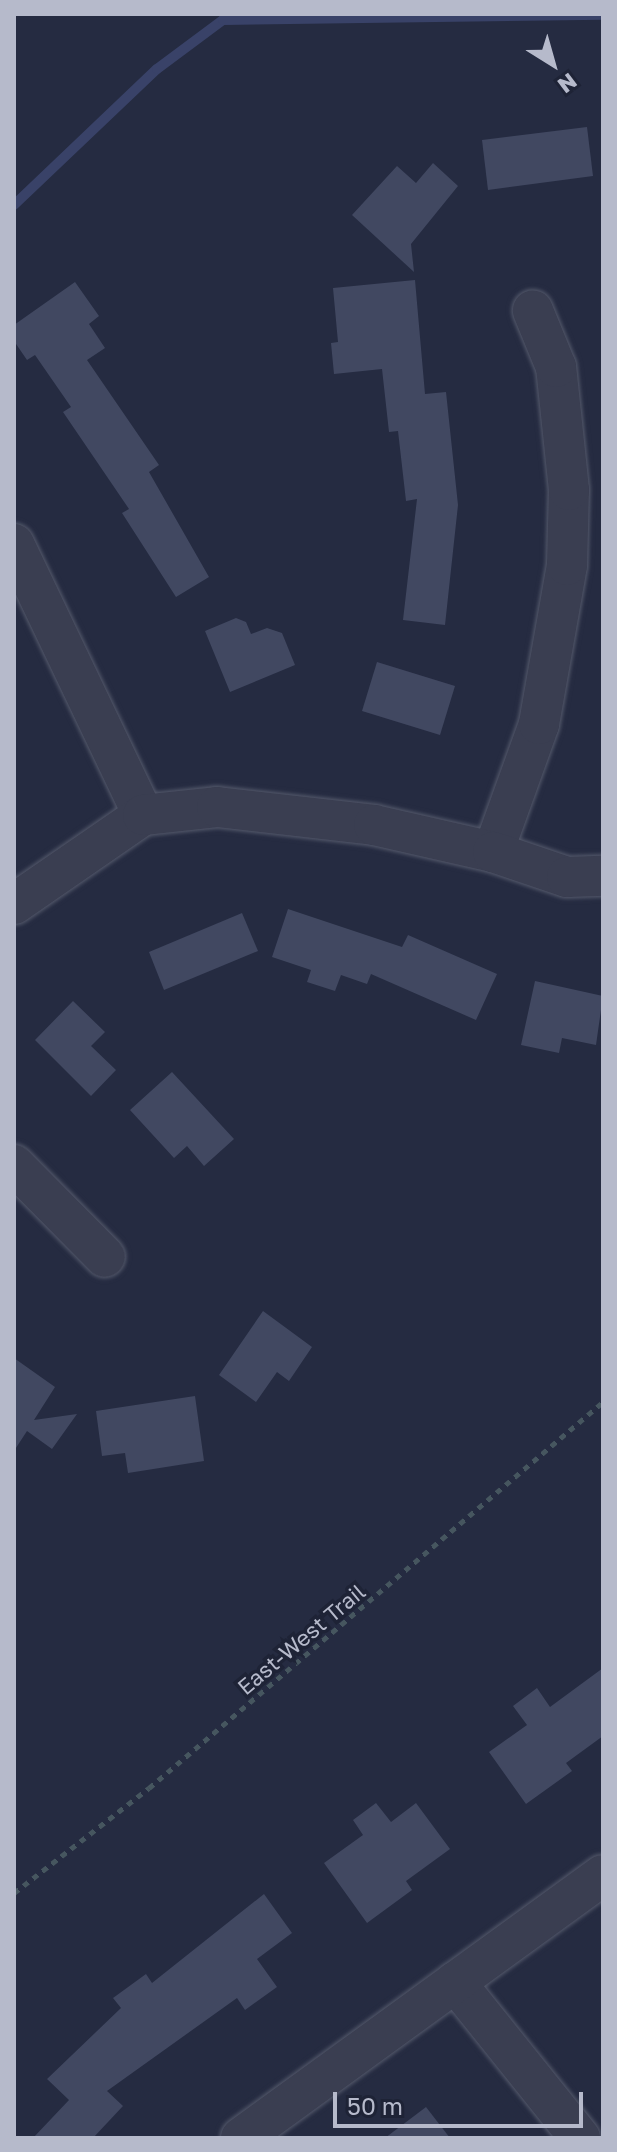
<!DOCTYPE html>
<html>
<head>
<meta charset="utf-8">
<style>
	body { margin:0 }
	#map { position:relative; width:617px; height:2152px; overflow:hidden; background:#252b41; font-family:"Golos Text",sans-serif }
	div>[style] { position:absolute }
	.stream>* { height:10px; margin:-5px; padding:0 5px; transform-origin:5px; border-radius:5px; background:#394268 }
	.building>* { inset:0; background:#414861 }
	.path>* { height:5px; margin-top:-2.5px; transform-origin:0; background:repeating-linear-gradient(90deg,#46565f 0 6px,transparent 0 12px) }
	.roads { filter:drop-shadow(0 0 2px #54596b) drop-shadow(0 0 2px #54596b) }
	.minor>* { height:40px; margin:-20px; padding:0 20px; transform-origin:20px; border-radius:20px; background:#3a3e51 }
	span { translate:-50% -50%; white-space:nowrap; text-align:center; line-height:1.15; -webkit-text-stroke:7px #1e2336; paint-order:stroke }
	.street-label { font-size:22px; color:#b6bacb }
	.frame { position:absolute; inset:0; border:16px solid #b6bacb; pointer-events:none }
	.north { position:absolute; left:513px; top:24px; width:80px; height:80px; -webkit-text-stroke:6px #1e2336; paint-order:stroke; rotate:143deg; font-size:22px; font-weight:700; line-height:32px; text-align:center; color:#b6bacb }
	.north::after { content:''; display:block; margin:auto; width:28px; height:36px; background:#b6bacb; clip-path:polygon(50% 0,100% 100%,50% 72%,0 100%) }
	.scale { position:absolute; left:333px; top:2092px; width:250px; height:36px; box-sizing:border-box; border:4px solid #b6bacb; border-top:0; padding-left:10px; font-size:24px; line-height:28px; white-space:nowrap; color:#b6bacb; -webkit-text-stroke:6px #1e2336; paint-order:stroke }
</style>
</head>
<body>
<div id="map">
	<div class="stream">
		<i style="left:14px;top:205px;width:197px;rotate:-43.6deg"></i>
		<i style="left:157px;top:69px;width:82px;rotate:-36.6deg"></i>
		<i style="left:223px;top:20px;width:380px;rotate:-0.8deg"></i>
	</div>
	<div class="building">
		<i style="clip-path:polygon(587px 127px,593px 176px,488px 190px,482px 140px)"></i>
		<i style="clip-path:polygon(433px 163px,458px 186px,411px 244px,414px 272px,352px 215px,397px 166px,416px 183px)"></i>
		<i style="clip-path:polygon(415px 280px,425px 394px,446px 392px,458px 505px,445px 625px,403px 620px,417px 499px,406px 501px,398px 431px,389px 432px,382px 369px,334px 374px,331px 343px,338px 342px,333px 288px)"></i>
		<i style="clip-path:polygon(75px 282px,99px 316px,89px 324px,105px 348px,87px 360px,159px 465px,149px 472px,209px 577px,176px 597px,122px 513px,129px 509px,63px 412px,71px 407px,35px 355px,27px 360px,14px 341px,14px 325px)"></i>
		<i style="clip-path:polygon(236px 618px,246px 622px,251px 634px,267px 628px,282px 633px,295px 665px,230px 692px,205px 631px)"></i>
		<i style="clip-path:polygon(377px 662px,455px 686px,440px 735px,362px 711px)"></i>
		<i style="clip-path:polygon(288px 909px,402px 947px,408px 935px,497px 974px,476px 1020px,371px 974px,367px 984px,341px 975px,335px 991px,307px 982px,311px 970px,272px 957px)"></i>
		<i style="clip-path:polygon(242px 913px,258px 951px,164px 990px,149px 952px)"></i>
		<i style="clip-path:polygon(535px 981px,603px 996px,596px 1045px,562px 1038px,559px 1053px,521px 1045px)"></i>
		<i style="clip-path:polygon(73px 1001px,105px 1032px,91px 1046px,116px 1070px,91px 1096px,35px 1040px)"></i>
		<i style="clip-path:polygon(172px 1072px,234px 1139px,204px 1166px,187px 1146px,174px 1158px,130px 1110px)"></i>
		<i style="clip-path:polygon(263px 1311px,312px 1347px,289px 1381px,277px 1372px,256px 1402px,219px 1375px)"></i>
		<i style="clip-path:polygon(14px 1358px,55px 1387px,34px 1420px,77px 1414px,52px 1449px,27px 1431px,14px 1451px)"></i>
		<i style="clip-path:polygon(195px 1396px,204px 1461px,128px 1473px,125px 1453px,102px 1456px,96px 1411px)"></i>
		<i style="clip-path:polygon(603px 1668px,603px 1736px,566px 1763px,572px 1771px,526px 1804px,489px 1752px,527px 1725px,513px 1706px,537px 1688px,550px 1707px)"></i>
		<i style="clip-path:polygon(376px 1803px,391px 1822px,416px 1803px,450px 1849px,406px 1881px,412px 1890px,367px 1923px,324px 1863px,363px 1835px,353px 1820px)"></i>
		<i style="clip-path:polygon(264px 1894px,292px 1933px,257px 1959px,277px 1987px,245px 2010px,237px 1998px,107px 2091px,123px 2106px,93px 2138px,33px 2138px,69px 2100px,47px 2079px,121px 2008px,113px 1998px,146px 1974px,152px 1983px)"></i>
		<i style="clip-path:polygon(426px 2107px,450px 2138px,385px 2138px)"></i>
	</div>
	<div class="path">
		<i style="left:14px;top:1893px;width:171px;rotate:-37.9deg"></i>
		<i style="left:149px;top:1788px;width:596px;rotate:-40.37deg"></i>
	</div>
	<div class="roads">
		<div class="minor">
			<i style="left:14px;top:544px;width:300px;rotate:64.5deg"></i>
			<i style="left:493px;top:852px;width:136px;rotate:-70.2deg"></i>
			<i style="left:539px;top:724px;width:161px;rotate:-80deg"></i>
			<i style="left:567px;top:565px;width:75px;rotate:-88.5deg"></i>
			<i style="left:569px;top:490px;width:124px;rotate:-96deg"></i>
			<i style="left:556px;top:367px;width:61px;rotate:-112.3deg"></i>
			<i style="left:14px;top:904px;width:157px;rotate:-34.6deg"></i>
			<i style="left:143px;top:815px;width:74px;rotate:-6.2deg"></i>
			<i style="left:217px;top:807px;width:158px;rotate:6.5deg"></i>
			<i style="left:374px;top:825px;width:122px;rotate:12.8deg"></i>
			<i style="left:493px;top:852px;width:78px;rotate:18.7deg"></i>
			<i style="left:567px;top:877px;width:36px;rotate:-2deg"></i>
			<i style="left:14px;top:1165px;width:129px;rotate:45.3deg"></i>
			<i style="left:455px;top:1982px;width:200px;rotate:51.3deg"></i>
			<i style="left:241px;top:2138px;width:447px;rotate:-36deg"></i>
		</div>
	</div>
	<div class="street-label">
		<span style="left:301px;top:1639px;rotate:-40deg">East-West Trail</span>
	</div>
	<div class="frame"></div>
	<div class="north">N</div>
	<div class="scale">50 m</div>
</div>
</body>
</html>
